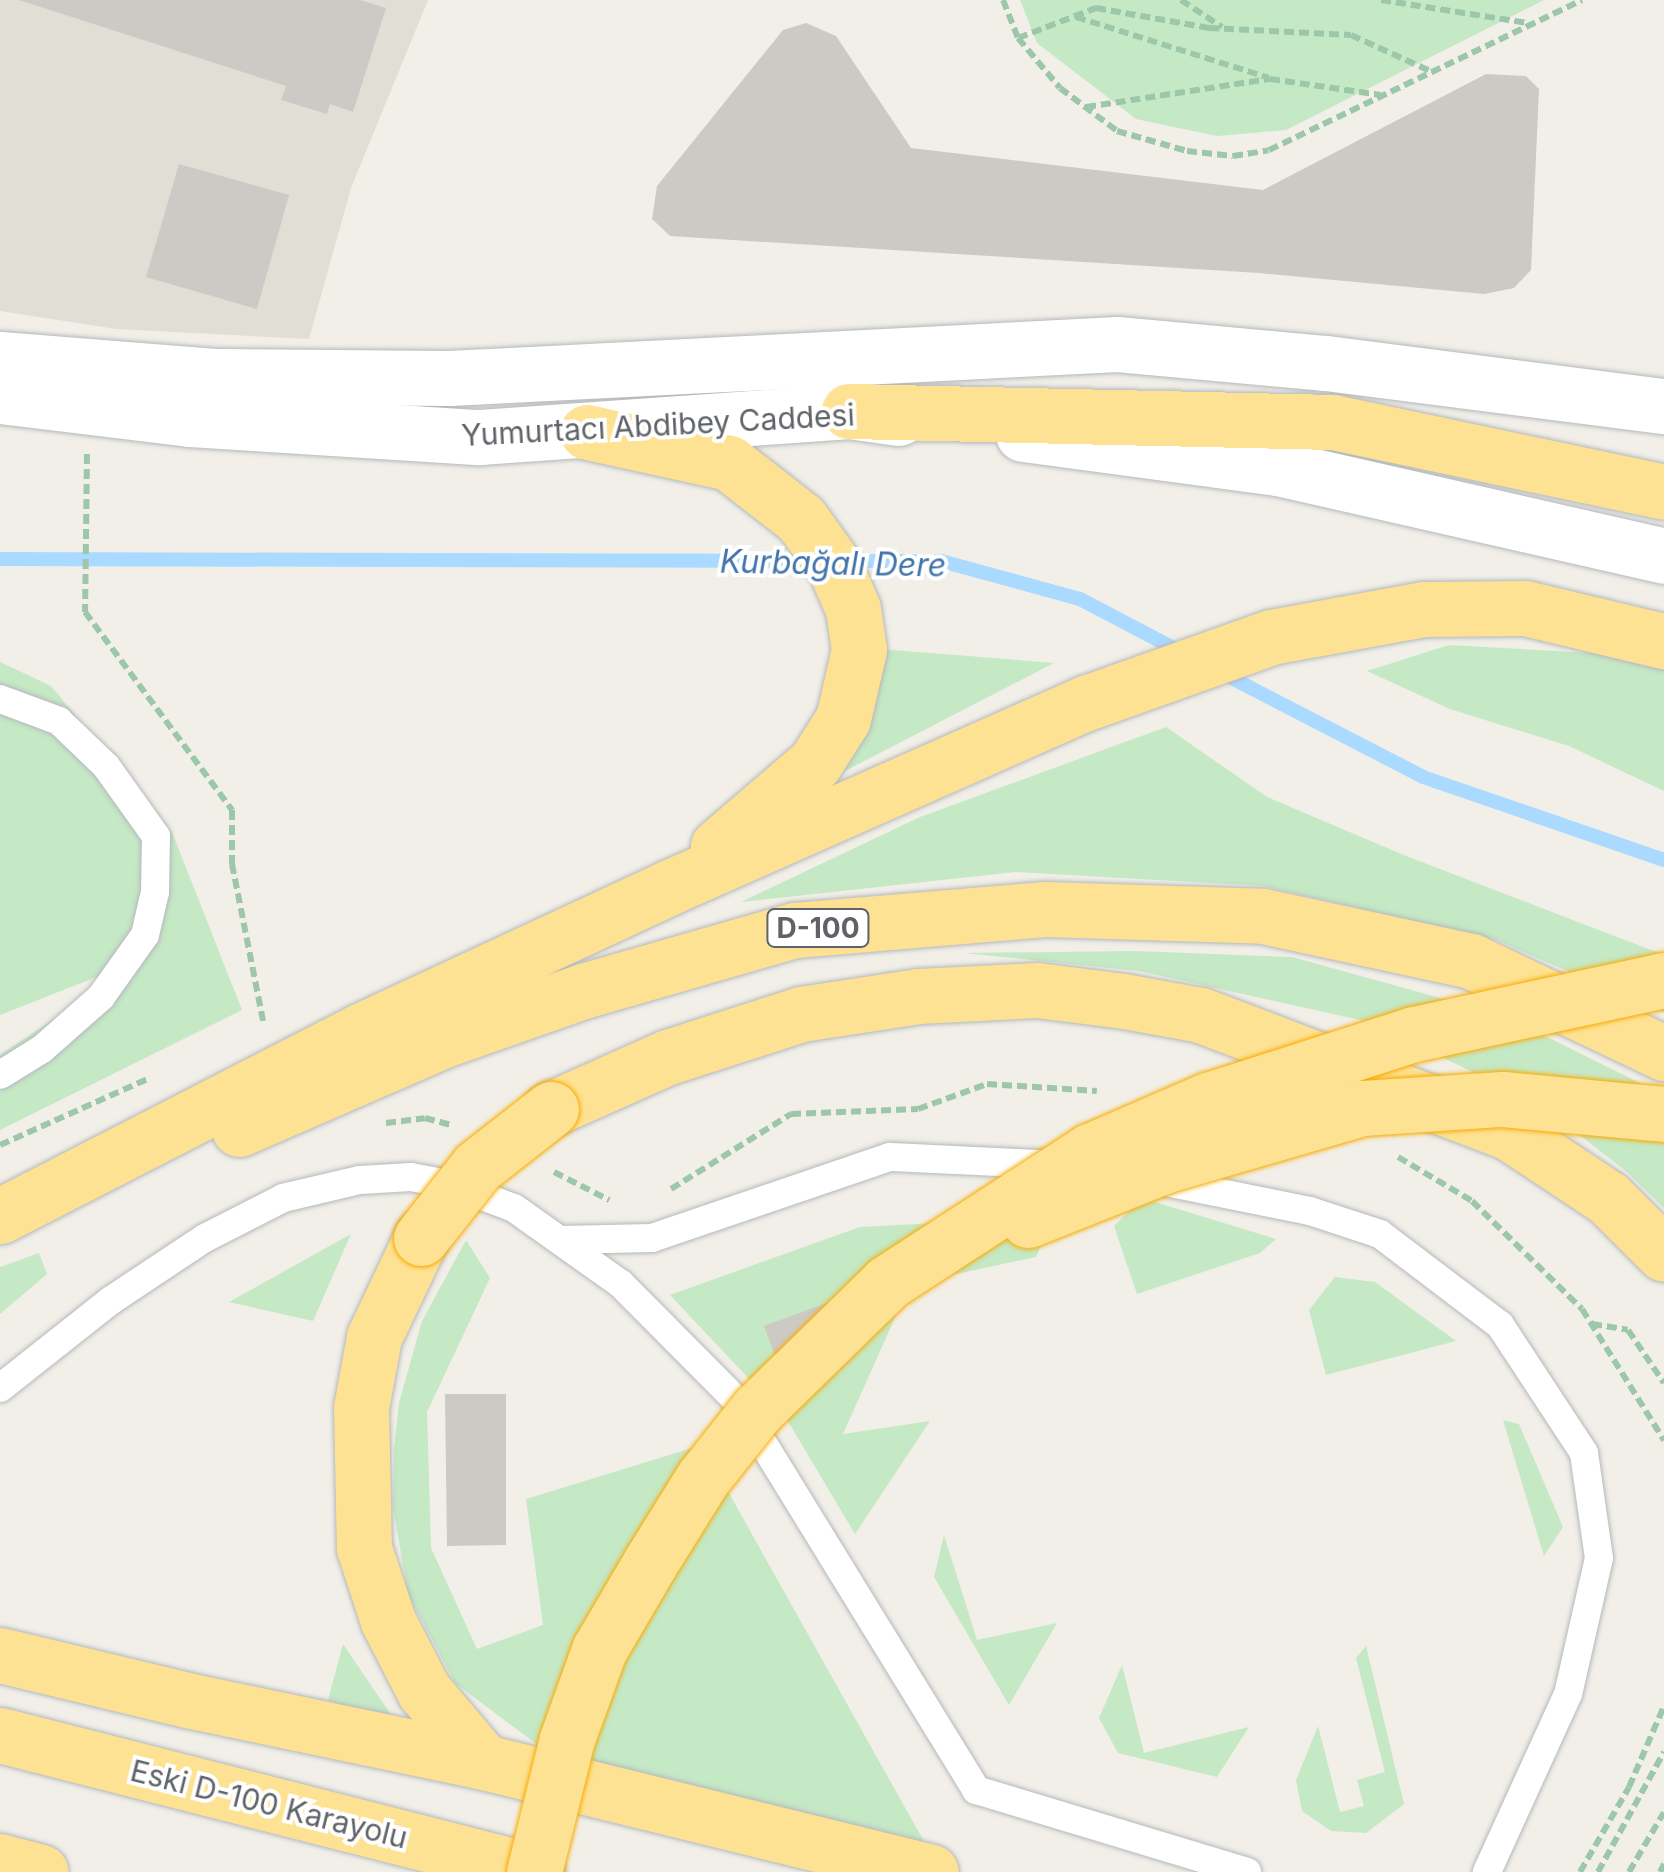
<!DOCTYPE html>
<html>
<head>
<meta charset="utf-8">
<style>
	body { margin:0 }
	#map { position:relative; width:1664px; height:1872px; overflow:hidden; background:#f1efe8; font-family:Inter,sans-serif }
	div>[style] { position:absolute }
	.education>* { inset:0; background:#e1ded6 }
	.green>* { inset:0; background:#c5e8c5 }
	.stream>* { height:14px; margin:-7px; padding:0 7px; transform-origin:7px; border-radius:7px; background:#aadaff }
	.building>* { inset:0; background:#cccac5 }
	.path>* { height:6px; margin-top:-3px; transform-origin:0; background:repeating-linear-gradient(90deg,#9cc7a9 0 10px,transparent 0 15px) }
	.roads { filter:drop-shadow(0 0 2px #b5b8bc) drop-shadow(0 0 2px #b5b8bc) }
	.lane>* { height:28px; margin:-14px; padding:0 14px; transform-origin:14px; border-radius:14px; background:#fff }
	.secondary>* { height:55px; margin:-27.5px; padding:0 27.5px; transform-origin:27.5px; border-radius:27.5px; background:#fff }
	.highway>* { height:55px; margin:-27.5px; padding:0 27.5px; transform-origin:27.5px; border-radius:27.5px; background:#fde293 }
	.bridges { filter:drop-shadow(0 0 2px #f9ab00) drop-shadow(0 0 2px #f9ab00) }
	.highway-bridge>* { height:55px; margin:-27.5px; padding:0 27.5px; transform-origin:27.5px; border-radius:27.5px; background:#fde293 }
	span { translate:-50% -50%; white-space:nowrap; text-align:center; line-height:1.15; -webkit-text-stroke:8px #fff; paint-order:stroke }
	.shield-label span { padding:2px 8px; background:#fff; border:2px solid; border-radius:8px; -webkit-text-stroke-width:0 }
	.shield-label { font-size:28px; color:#5f6368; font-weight:700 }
	.street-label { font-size:30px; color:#5f6368 }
	.water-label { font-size:32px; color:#4174aa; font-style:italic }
</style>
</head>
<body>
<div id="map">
	<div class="education">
		<i style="clip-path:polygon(0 0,428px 0,351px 188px,309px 339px,116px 329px,0 311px)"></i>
	</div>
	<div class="green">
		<i style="clip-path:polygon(1020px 0,1544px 0,1286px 130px,1217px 136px,1136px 119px,1037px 43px)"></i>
		<i style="clip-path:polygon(1449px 645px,1591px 653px,1664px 670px,1664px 791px,1569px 746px,1450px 709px,1367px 671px)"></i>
		<i style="clip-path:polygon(880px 649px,1054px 663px,816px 786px)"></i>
		<i style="clip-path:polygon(0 662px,51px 686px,172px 832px,242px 1010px,0 1130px,0 1055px,147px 957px,0 1015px)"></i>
		<i style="clip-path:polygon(1166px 727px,1267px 797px,1406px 856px,1664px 955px,1664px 1013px,1496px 940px,1264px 886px,1015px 872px,741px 902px,920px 817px)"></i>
		<i style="clip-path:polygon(1134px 951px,1292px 957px,1505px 1016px,1664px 1095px,1664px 1208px,1627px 1172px,1541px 1105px,1369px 1022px,1139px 971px,964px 953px)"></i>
		<i style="clip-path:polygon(1142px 1198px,1276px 1239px,1260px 1253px,1137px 1294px,1114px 1226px)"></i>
		<i style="clip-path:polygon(1053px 1217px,1036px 1257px,910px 1284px,843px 1434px,930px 1421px,855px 1534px,786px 1418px,670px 1295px,860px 1227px)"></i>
		<i style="clip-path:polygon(351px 1234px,313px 1321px,229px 1302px)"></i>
		<i style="clip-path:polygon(466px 1240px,490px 1278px,427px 1412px,431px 1548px,477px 1649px,543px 1625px,526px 1499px,702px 1445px,926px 1845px,574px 1772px,455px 1683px,408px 1594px,393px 1507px,394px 1449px,399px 1403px,422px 1321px)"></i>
		<i style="clip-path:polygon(39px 1253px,47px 1274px,0 1314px,0 1267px)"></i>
		<i style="clip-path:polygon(1335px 1277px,1375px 1282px,1456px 1341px,1326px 1375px,1309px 1310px)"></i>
		<i style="clip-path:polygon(1503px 1420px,1519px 1424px,1563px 1527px,1544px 1556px)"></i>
		<i style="clip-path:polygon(944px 1535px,977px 1640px,1057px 1623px,1009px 1705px,934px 1577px)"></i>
		<i style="clip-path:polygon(343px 1644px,404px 1734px,328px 1700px)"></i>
		<i style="clip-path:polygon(1366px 1646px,1404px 1804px,1366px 1833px,1331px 1831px,1302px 1811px,1296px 1780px,1318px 1726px,1340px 1812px,1364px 1806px,1357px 1780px,1385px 1772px,1356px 1658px)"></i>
		<i style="clip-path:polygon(1122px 1665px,1144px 1753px,1249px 1727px,1217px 1777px,1118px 1753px,1099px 1718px)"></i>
	</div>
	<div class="stream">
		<i style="left:0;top:559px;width:814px;rotate:0.14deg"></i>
		<i style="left:846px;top:561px;width:95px"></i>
		<i style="left:941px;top:561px;width:144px;rotate:15.3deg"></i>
		<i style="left:1080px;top:599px;width:114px;rotate:27.7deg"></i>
		<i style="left:1218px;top:671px;width:231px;rotate:27.3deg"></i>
		<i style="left:1423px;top:777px;width:255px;rotate:19deg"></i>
	</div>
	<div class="building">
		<i style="clip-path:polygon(19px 0,360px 0,386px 8px,353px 112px,330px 104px,327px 114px,281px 100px,286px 86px)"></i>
		<i style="clip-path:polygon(806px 23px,836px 36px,911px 148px,1263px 190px,1486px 74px,1526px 76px,1539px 89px,1531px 270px,1514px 288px,1484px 294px,1259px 273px,670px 236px,652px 219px,657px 186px,783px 30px)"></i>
		<i style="clip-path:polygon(179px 164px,289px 195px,257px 309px,146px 277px)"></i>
		<i style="clip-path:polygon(851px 1294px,869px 1340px,781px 1372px,764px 1326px)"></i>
		<i style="clip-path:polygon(445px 1394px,506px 1394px,506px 1545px,447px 1546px)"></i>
	</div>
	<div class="path">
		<i style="left:1003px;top:0;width:41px;rotate:68.5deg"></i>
		<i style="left:1018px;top:38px;width:65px;rotate:50deg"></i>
		<i style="left:1060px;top:88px;width:71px;rotate:37deg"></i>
		<i style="left:1117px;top:131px;width:73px;rotate:15.9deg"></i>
		<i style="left:1187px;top:151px;width:46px;rotate:6.2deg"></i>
		<i style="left:1233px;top:156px;width:36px;rotate:-9deg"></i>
		<i style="left:1269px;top:150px;width:347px;rotate:-25.6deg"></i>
		<i style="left:1181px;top:0;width:49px;rotate:33.4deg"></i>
		<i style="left:1381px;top:0;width:149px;rotate:8.9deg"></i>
		<i style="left:1076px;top:17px;width:202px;rotate:17.5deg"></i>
		<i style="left:1018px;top:38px;width:84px;rotate:-21deg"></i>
		<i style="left:1096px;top:8px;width:115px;rotate:10deg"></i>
		<i style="left:1209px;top:28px;width:142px;rotate:2.8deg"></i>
		<i style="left:1351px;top:35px;width:87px;rotate:24.5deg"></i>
		<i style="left:1086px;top:107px;width:186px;rotate:-8.7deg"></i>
		<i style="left:1270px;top:79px;width:112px;rotate:8.2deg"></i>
		<i style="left:87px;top:454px;width:158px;rotate:90.7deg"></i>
		<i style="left:85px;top:612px;width:247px;rotate:53.4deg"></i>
		<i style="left:232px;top:810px;width:54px;rotate:90deg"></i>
		<i style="left:232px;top:864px;width:164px;rotate:78.8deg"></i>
		<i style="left:386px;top:1123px;width:39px;rotate:-7deg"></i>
		<i style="left:425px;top:1118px;width:28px;rotate:15deg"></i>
		<i style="left:0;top:1145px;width:164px;rotate:-24.1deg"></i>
		<i style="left:1398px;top:1157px;width:86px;rotate:30.7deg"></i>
		<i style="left:1472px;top:1201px;width:154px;rotate:44.5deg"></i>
		<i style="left:1582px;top:1309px;width:155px;rotate:58deg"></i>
		<i style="left:554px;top:1172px;width:62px;rotate:27deg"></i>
		<i style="left:671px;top:1189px;width:142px;rotate:-32deg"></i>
		<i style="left:791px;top:1114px;width:127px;rotate:-2.3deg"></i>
		<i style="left:918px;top:1109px;width:73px;rotate:-19.9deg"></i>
		<i style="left:987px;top:1084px;width:110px;rotate:3.6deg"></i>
		<i style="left:1592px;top:1324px;width:36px;rotate:9deg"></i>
		<i style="left:1628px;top:1330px;width:64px;rotate:55.8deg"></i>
		<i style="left:1580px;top:1872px;width:98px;rotate:-60deg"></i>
		<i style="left:1629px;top:1787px;width:88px;rotate:-66.6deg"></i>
		<i style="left:1598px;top:1872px;width:137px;rotate:-61.2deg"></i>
		<i style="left:1629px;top:1872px;width:69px;rotate:-59.7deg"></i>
		<i style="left:1660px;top:1872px;width:9px;rotate:-63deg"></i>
	</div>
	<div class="roads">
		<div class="lane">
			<i style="left:0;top:699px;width:63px;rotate:20.4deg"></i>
			<i style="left:59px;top:721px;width:65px;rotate:43.8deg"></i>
			<i style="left:106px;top:766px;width:86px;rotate:54.5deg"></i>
			<i style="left:156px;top:836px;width:56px;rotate:91deg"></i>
			<i style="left:155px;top:892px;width:44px;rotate:103.1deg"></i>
			<i style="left:145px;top:935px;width:76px;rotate:125.4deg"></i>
			<i style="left:101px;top:997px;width:79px;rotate:138.6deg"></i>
			<i style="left:42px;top:1049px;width:49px;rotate:148.2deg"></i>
			<i style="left:1156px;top:1180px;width:157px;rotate:11.4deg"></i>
			<i style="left:1310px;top:1211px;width:74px;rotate:18.2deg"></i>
			<i style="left:1380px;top:1234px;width:151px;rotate:37.2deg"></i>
			<i style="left:1500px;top:1325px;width:153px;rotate:56.7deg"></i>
			<i style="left:1584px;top:1453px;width:106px;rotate:81.9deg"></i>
			<i style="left:1599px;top:1558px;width:139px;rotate:102.8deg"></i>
			<i style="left:1568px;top:1694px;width:196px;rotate:114.5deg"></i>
			<i style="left:560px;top:1240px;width:92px;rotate:-1.2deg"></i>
			<i style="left:652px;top:1238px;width:251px;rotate:-18.8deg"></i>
			<i style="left:890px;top:1157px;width:169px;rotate:2.7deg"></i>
			<i style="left:0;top:1388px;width:140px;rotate:-38.3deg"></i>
			<i style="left:110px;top:1301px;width:114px;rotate:-33.6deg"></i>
			<i style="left:205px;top:1238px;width:88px;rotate:-27.1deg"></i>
			<i style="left:283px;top:1198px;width:79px;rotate:-13.2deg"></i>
			<i style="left:360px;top:1180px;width:51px;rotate:-3.4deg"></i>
			<i style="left:411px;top:1177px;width:43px;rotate:10.8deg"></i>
			<i style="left:453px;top:1185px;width:65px;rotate:20.7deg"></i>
			<i style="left:514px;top:1208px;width:131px;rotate:35.4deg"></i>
			<i style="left:621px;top:1284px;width:165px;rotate:45.2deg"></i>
			<i style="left:737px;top:1401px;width:457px;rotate:58.4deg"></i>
			<i style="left:976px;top:1790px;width:283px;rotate:16.8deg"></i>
		</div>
		<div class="secondary">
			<i style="left:0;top:359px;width:218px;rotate:4.5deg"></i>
			<i style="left:217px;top:376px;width:232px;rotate:0.5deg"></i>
			<i style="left:449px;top:378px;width:669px;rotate:-2.91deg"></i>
			<i style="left:1117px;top:344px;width:210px;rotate:5.2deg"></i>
			<i style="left:1326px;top:363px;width:341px;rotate:7.3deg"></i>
			<i style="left:0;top:396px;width:191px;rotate:6.9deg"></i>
			<i style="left:190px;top:419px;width:290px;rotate:3.6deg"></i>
			<i style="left:479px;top:437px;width:371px;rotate:-4deg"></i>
			<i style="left:849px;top:411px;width:50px;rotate:8deg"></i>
			<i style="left:1023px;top:434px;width:257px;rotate:7.6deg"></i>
			<i style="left:1278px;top:468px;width:396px;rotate:12.8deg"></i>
		</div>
		<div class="highway">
			<i style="left:849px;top:411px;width:484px;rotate:1.3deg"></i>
			<i style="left:1333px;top:422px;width:338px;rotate:11.9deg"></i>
			<i style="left:587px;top:432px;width:145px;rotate:12.3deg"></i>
			<i style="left:729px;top:463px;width:91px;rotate:37.9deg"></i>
			<i style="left:801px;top:519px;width:57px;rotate:54.3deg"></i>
			<i style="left:834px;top:565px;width:48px;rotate:66.6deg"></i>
			<i style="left:853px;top:609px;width:41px;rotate:81.7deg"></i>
			<i style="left:859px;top:650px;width:71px;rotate:103.1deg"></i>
			<i style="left:843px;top:719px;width:52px;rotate:122.5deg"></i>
			<i style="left:815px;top:763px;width:128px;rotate:139.4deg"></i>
			<i style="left:551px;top:1109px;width:128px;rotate:-24deg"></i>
			<i style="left:668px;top:1057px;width:140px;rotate:-17.9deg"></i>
			<i style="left:801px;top:1014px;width:119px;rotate:-8.7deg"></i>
			<i style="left:919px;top:996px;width:118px;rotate:-2.9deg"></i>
			<i style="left:1037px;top:990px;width:88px;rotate:7.2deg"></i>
			<i style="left:1124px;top:1001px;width:78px;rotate:10.3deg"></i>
			<i style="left:1201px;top:1015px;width:331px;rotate:20.9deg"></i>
			<i style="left:1510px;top:1133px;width:118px;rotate:33.6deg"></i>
			<i style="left:1608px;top:1198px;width:79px;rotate:45deg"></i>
			<i style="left:239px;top:1129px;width:220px;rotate:-23.5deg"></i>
			<i style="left:441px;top:1041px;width:151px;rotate:-19.4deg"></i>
			<i style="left:583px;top:991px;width:221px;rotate:-16.1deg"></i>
			<i style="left:795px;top:930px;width:251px;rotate:-4.8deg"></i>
			<i style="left:1045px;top:909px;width:218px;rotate:1.8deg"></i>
			<i style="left:1263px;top:916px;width:213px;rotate:12.2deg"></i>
			<i style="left:1471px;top:961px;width:214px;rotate:25.5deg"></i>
			<i style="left:0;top:1216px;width:405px;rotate:-27.2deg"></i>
			<i style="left:360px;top:1031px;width:342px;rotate:-24.9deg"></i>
			<i style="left:670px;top:887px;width:455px;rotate:-23.9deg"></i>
			<i style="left:1086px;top:703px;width:196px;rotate:-19.6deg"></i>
			<i style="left:1271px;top:637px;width:156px;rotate:-10.4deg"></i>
			<i style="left:1424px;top:609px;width:101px;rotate:-0.6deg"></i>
			<i style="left:1525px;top:608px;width:143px;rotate:13.4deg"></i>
			<i style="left:421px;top:1238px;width:110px;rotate:115.4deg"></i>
			<i style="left:374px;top:1337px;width:72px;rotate:100.4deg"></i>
			<i style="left:361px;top:1408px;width:140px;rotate:88.8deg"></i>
			<i style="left:364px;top:1548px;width:77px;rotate:71.8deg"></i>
			<i style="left:388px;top:1621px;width:79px;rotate:62.8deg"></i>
			<i style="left:424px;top:1691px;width:93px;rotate:49.8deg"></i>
			<i style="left:0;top:1655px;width:192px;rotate:13.5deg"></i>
			<i style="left:187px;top:1700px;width:303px;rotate:11.8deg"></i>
			<i style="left:484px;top:1762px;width:460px;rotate:13.8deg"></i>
			<i style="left:0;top:1735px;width:554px;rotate:14.31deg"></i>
			<i style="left:0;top:1861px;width:42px;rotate:15deg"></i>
		</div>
	</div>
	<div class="bridges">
		<div class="highway-bridge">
			<i style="left:1028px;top:1220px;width:149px;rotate:-21.7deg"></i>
			<i style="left:1166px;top:1165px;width:204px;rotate:-16.2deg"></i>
			<i style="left:1362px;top:1108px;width:141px;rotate:-3.7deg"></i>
			<i style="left:1503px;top:1099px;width:162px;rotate:5.3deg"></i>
			<i style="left:421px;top:1238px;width:90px;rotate:-51.7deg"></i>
			<i style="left:477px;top:1167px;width:94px;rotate:-38.1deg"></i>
			<i style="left:534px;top:1872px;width:137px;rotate:-76.1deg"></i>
			<i style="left:567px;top:1739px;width:95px;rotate:-70.2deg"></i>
			<i style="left:599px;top:1650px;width:101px;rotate:-59.6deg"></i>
			<i style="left:650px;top:1563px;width:100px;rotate:-58.1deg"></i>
			<i style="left:703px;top:1478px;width:87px;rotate:-51.5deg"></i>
			<i style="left:757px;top:1410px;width:183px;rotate:-44.3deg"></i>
			<i style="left:888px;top:1282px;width:241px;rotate:-33deg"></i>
			<i style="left:1090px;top:1151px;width:129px;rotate:-23.4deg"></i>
			<i style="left:1208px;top:1100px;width:216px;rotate:-17.8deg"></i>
			<i style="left:1414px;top:1034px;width:256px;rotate:-12.2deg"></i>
		</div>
	</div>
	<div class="shield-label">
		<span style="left:818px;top:928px">D-100</span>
	</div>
	<div class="street-label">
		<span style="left:658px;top:425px;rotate:-3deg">Yumurtacı Abdibey Caddesi</span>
		<span style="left:269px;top:1804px;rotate:14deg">Eski D-100 Karayolu</span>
	</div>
	<div class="water-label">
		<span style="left:833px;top:564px;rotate:1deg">Kurbağalı Dere</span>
	</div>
</div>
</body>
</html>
